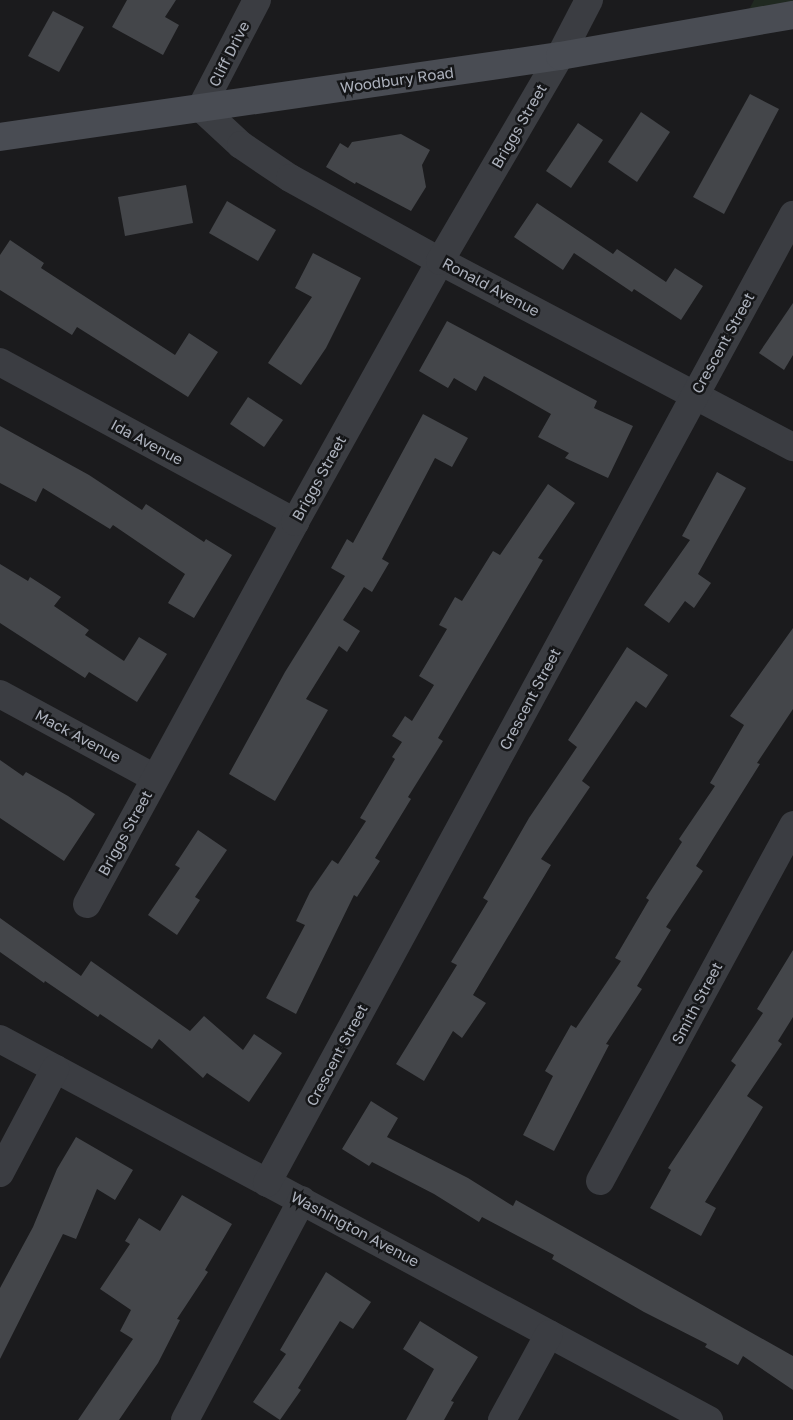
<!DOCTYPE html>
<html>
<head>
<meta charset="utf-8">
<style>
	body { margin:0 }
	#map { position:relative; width:793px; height:1420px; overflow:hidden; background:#1b1b1d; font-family:"Golos Text",sans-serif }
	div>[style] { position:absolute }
	.green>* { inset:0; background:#202921 }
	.building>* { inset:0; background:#44464a }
	.street>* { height:28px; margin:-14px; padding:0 14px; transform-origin:14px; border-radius:14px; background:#3b3d42 }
	.secondary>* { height:28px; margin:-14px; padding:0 14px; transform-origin:14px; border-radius:14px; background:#494c53 }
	span { translate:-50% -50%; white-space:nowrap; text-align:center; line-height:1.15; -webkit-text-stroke:5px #151618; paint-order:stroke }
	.street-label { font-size:15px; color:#adb2bd }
</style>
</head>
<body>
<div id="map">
	<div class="green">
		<i style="clip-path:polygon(754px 0,793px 0,793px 15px,742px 23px)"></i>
	</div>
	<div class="building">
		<i style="clip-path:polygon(127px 0,176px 0,165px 17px,179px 25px,163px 55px,112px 27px)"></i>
		<i style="clip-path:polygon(53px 11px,84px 27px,59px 72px,28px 56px)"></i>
		<i style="clip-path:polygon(750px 94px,779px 109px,724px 214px,693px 197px)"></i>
		<i style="clip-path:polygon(641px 112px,670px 132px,637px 182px,608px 162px)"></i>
		<i style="clip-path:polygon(578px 123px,603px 140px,571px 188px,546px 171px)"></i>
		<i style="clip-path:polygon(401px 134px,430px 150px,422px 165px,426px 187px,411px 211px,356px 182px,355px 184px,326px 167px,340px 143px,348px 148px,352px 142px)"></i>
		<i style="clip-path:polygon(186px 185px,193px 223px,125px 236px,118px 197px)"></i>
		<i style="clip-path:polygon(227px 201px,276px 230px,258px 261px,209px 233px)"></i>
		<i style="clip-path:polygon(537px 203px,613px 254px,617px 249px,666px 282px,675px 268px,703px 286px,681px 320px,634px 289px,632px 292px,574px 253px,563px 270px,514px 237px)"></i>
		<i style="clip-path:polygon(10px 240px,44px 263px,41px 268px,175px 355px,189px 333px,218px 352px,188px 397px,77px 327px,72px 335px,0 290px,0 255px)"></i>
		<i style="clip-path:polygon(313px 253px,361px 278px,326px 348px,301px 385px,268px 363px,312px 297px,295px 288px)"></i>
		<i style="clip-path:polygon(793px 303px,793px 355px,784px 370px,759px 353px)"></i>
		<i style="clip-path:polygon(447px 321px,597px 401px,594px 408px,633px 426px,608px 478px,565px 458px,569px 453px,538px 437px,551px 414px,484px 376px,476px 391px,454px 378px,448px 388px,419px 371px)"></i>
		<i style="clip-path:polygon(248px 397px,283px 420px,264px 447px,230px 424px)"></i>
		<i style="clip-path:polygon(423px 414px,468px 438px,452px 467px,435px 458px,382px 559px,389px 563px,372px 592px,364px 587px,343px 620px,360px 631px,347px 652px,339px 646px,306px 699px,328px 710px,275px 801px,229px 774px,285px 672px,345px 576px,331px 568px,347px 539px,353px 543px)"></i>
		<i style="clip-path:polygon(0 426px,89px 475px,142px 510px,146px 504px,204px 542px,206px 539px,232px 555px,194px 618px,168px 603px,185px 574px,113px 525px,110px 529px,43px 488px,36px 502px,0 483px)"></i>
		<i style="clip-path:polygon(717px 472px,746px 488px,698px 574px,711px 583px,694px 608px,685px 601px,669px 623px,644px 605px,690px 540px,682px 536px)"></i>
		<i style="clip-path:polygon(548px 484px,575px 503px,538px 558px,543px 560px,438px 738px,443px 741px,408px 797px,411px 799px,375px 858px,380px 861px,357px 897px,354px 895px,296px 1014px,266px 998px,305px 925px,296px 921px,310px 892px,332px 860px,338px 864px,366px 821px,360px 818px,395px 759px,392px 757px,402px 742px,392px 736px,405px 716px,412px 721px,434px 685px,419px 676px,447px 629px,439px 625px,455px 597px,462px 601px,493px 551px,500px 555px)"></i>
		<i style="clip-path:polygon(0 564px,28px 581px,30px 577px,61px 597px,54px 606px,89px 630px,85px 635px,124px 661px,139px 637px,167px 654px,137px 702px,89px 672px,85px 678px,0 623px)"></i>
		<i style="clip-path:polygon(793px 628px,793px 709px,757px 763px,760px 764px,696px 866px,703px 871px,666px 927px,671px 930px,637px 986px,642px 989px,606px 1044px,609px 1045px,554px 1151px,523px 1135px,553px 1076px,545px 1071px,571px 1025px,576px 1028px,621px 961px,615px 958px,649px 900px,646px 898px,682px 842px,679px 839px,715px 786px,710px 783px,744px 725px,730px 716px)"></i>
		<i style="clip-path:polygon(627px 647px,668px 675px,646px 708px,636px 701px,582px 781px,590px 787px,541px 859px,551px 865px,473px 995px,486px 1003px,462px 1038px,453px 1031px,424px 1081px,396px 1064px,457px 965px,451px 962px,488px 901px,483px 898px,529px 818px,577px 747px,568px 740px)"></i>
		<i style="clip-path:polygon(0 760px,23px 776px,26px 772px,68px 796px,95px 814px,64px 861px,0 818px)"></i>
		<i style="clip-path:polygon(198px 830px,227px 850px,195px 897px,200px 900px,177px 935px,148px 915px,180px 868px,175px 865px)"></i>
		<i style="clip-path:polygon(0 918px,81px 976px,91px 961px,190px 1031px,204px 1016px,243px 1050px,254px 1034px,282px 1053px,249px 1102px,207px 1073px,203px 1078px,159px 1039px,152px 1049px,100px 1014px,98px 1017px,45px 981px,44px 983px,0 952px)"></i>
		<i style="clip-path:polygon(793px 950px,793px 1017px,778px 1041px,782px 1044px,747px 1096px,763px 1107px,705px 1202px,716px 1208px,701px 1236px,650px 1208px,671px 1170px,668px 1168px,736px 1065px,731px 1061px,763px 1013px,757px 1009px)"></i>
		<i style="clip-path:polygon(371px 1101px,398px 1118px,387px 1137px,468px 1178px,513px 1206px,516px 1200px,793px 1356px,793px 1390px,743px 1356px,738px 1365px,705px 1347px,707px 1344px,644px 1312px,552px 1259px,554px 1255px,482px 1217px,479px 1222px,434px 1194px,372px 1162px,369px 1166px,342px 1149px)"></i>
		<i style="clip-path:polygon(76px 1137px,133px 1170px,115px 1200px,97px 1189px,76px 1239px,63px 1234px,0 1359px,0 1288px,33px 1227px,57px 1169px)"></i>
		<i style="clip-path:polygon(182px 1195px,232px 1224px,205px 1270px,208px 1272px,177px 1319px,180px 1320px,158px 1363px,119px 1420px,78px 1420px,133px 1339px,120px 1331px,131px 1310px,100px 1289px,130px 1244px,125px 1241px,139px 1218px,160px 1231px)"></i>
		<i style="clip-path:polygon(326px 1272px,371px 1302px,353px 1329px,340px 1321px,298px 1388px,301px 1390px,280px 1420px,253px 1402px,286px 1354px,280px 1350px)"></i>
		<i style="clip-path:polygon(420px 1321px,478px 1357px,451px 1401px,454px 1402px,444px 1420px,406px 1420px,434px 1369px,403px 1349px)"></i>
	</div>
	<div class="street">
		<i style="left:257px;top:0;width:122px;rotate:117.4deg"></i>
		<i style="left:201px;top:108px;width:54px;rotate:42.8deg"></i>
		<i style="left:241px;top:145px;width:59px;rotate:34deg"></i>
		<i style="left:290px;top:178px;width:171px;rotate:29deg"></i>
		<i style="left:440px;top:261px;width:399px;rotate:27.8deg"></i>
		<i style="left:0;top:362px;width:336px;rotate:28.5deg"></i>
		<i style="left:0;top:694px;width:176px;rotate:28.5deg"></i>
		<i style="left:87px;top:904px;width:435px;rotate:-61.4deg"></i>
		<i style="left:295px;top:522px;width:299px;rotate:-60.9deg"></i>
		<i style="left:440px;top:261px;width:238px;rotate:-59.7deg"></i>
		<i style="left:560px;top:56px;width:63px;rotate:-62.6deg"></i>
		<i style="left:0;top:1039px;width:805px;rotate:28.25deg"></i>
		<i style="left:0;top:1173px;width:118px;rotate:-62.1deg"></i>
		<i style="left:600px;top:1181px;width:405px;rotate:-61.5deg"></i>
		<i style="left:267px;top:1183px;width:1102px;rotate:-61.48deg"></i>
		<i style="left:185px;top:1420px;width:249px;rotate:-62deg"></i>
		<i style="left:502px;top:1420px;width:98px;rotate:-61.3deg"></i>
	</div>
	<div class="secondary">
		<i style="left:0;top:137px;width:566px;rotate:-8.23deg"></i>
		<i style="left:560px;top:56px;width:237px;rotate:-10deg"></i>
	</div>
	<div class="street-label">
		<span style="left:229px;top:54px;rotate:-63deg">Cliff Drive</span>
		<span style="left:397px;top:80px;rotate:-8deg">Woodbury Road</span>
		<span style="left:519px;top:126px;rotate:-60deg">Briggs Street</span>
		<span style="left:491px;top:287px;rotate:28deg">Ronald Avenue</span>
		<span style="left:723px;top:343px;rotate:-61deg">Crescent Street</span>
		<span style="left:147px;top:442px;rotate:28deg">Ida Avenue</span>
		<span style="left:319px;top:478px;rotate:-61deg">Briggs Street</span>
		<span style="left:530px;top:699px;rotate:-62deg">Crescent Street</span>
		<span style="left:78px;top:736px;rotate:28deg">Mack Avenue</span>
		<span style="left:125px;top:833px;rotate:-61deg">Briggs Street</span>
		<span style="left:697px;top:1003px;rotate:-62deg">Smith Street</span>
		<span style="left:337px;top:1055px;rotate:-62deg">Crescent Street</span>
		<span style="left:355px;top:1229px;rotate:28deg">Washington Avenue</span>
	</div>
</div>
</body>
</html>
